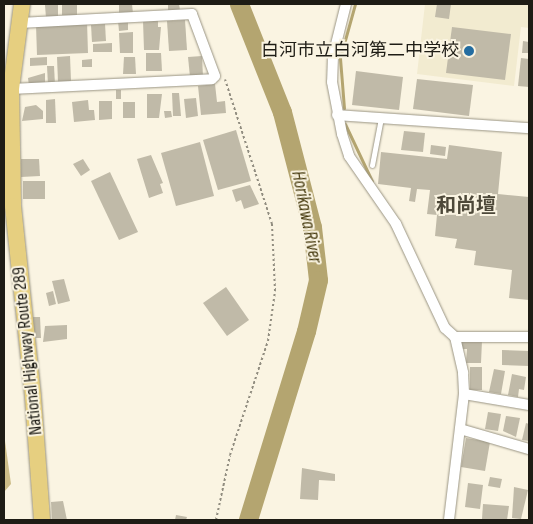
<!DOCTYPE html>
<html>
<head>
<meta charset="utf-8">
<style>
	body { margin:0 }
	#map { position:relative; width:533px; height:524px; overflow:hidden; background:#faf4e2; font-family:"Sofia Sans Condensed","Noto Sans JP",sans-serif }
	div>[style] { position:absolute }
	.built>* { inset:0; background:#f2ebd0 }
	.forest>* { inset:0; background:#cdbd88 }
	.stream>* { height:3px; margin:-1.5px; padding:0 1.5px; transform-origin:1.5px; border-radius:1.5px; background:#b4a570 }
	.river>* { height:19px; margin:-9.5px; padding:0 9.5px; transform-origin:9.5px; border-radius:9.5px; background:#b4a570 }
	.building>* { inset:0; background:#c0baa8 }
	.path>* { height:2px; margin-top:-1px; transform-origin:0; background:repeating-linear-gradient(90deg,#918d80 0 2.5px,transparent 0 5px) }
	.roads { filter:drop-shadow(0 0 1px #9a9584) drop-shadow(0 0 1px #9a9584) }
	.service>* { height:5px; margin:-2.5px; padding:0 2.5px; transform-origin:2.5px; border-radius:2.5px; background:#fff }
	.minor>* { height:10px; margin:-5px; padding:0 5px; transform-origin:5px; border-radius:5px; background:#fff }
	.trunk>* { height:16px; margin:-8px; padding:0 8px; transform-origin:8px; border-radius:8px; background:#e6cf80 }
	.dots>* { width:14px; height:14px; translate:-50% -50%; box-sizing:border-box; border:2px solid #faf4e2; border-radius:50% }
	span { translate:-50% -50%; white-space:nowrap; text-align:center; line-height:1.15; -webkit-text-stroke:4px #faf4e2; paint-order:stroke }
	.poi-label { font-size:18px; color:#1e1c15 }
	.right { translate:-100% -50%; text-align:right }
	.street-label { font-size:18px; color:#1e1c15 }
	.water-label { font-size:19px; color:#42360a; font-style:italic }
	.quarter-label { font-size:20px; color:#4d4839; font-weight:700 }
	.frame { position:absolute; inset:0; border:5px solid #1e1c15; pointer-events:none }
</style>
</head>
<body>
<div id="map">
	<div class="built">
		<i style="clip-path:polygon(425px 4px,529px 4px,529px 28px,521px 27px,514px 86px,417px 74px)"></i>
	</div>
	<div class="forest">
		<i style="clip-path:polygon(4px 434px,11px 484px,4px 492px)"></i>
	</div>
	<div class="stream">
		<i style="left:344px;top:108px;width:50px;rotate:-94.6deg"></i>
		<i style="left:340px;top:58px;width:56px;rotate:-74.5deg"></i>
		<i style="left:345px;top:124px;width:63px;rotate:64.7deg"></i>
	</div>
	<div class="river">
		<i style="left:239px;top:4px;width:116px;rotate:68.3deg"></i>
		<i style="left:282px;top:112px;width:119px;rotate:75.4deg"></i>
		<i style="left:312px;top:227px;width:53px;rotate:83.5deg"></i>
		<i style="left:318px;top:280px;width:52px;rotate:103.2deg"></i>
		<i style="left:306px;top:331px;width:198px;rotate:107.1deg"></i>
	</div>
	<div class="building">
		<i style="clip-path:polygon(62px 4px,77px 4px,77px 15px,62px 15px)"></i>
		<i style="clip-path:polygon(119px 4px,132px 4px,133px 14px,119px 15px)"></i>
		<i style="clip-path:polygon(168px 4px,179px 4px,180px 10px,168px 11px)"></i>
		<i style="clip-path:polygon(437px 4px,451px 4px,449px 19px,435px 17px)"></i>
		<i style="clip-path:polygon(45px 5px,58px 5px,58px 17px,46px 18px)"></i>
		<i style="clip-path:polygon(158px 20px,158px 27px,161px 27px,159px 50px,144px 50px,143px 21px)"></i>
		<i style="clip-path:polygon(185px 20px,187px 50px,169px 51px,167px 21px)"></i>
		<i style="clip-path:polygon(118px 21px,128px 21px,128px 30px,119px 31px)"></i>
		<i style="clip-path:polygon(87px 22px,88px 53px,37px 55px,36px 25px)"></i>
		<i style="clip-path:polygon(105px 24px,106px 41px,92px 42px,91px 25px)"></i>
		<i style="clip-path:polygon(452px 27px,511px 34px,505px 80px,446px 73px)"></i>
		<i style="clip-path:polygon(133px 32px,133px 53px,120px 53px,119px 33px)"></i>
		<i style="clip-path:polygon(523px 41px,529px 42px,529px 53px,522px 53px)"></i>
		<i style="clip-path:polygon(112px 43px,112px 52px,93px 52px,93px 44px)"></i>
		<i style="clip-path:polygon(146px 53px,161px 53px,162px 71px,146px 71px)"></i>
		<i style="clip-path:polygon(70px 56px,71px 81px,58px 82px,57px 57px)"></i>
		<i style="clip-path:polygon(202px 56px,203px 77px,190px 77px,188px 57px)"></i>
		<i style="clip-path:polygon(47px 57px,47px 65px,30px 66px,30px 58px)"></i>
		<i style="clip-path:polygon(124px 57px,135px 57px,136px 74px,123px 74px)"></i>
		<i style="clip-path:polygon(521px 58px,529px 59px,529px 87px,518px 86px)"></i>
		<i style="clip-path:polygon(92px 59px,92px 67px,82px 67px,82px 60px)"></i>
		<i style="clip-path:polygon(47px 66px,54px 66px,55px 85px,48px 85px)"></i>
		<i style="clip-path:polygon(356px 71px,403px 77px,399px 110px,352px 105px)"></i>
		<i style="clip-path:polygon(45px 73px,45px 85px,29px 86px,28px 78px)"></i>
		<i style="clip-path:polygon(417px 79px,473px 85px,469px 116px,413px 109px)"></i>
		<i style="clip-path:polygon(215px 84px,217px 102px,225px 101px,226px 113px,201px 115px,198px 86px)"></i>
		<i style="clip-path:polygon(116px 90px,121px 90px,121px 99px,116px 99px)"></i>
		<i style="clip-path:polygon(172px 93px,179px 93px,181px 116px,173px 116px)"></i>
		<i style="clip-path:polygon(147px 94px,162px 94px,159px 118px,147px 118px)"></i>
		<i style="clip-path:polygon(196px 98px,198px 116px,186px 118px,184px 99px)"></i>
		<i style="clip-path:polygon(55px 99px,56px 123px,46px 123px,46px 100px)"></i>
		<i style="clip-path:polygon(88px 100px,89px 110px,94px 110px,95px 120px,74px 122px,72px 102px)"></i>
		<i style="clip-path:polygon(99px 101px,112px 101px,112px 119px,99px 120px)"></i>
		<i style="clip-path:polygon(123px 102px,135px 102px,135px 118px,123px 118px)"></i>
		<i style="clip-path:polygon(36px 105px,43px 111px,43px 119px,22px 121px,25px 107px)"></i>
		<i style="clip-path:polygon(164px 111px,171px 111px,172px 117px,165px 118px)"></i>
		<i style="clip-path:polygon(236px 130px,251px 181px,218px 190px,203px 140px)"></i>
		<i style="clip-path:polygon(404px 131px,425px 133px,423px 152px,401px 150px)"></i>
		<i style="clip-path:polygon(200px 142px,214px 196px,176px 206px,161px 153px)"></i>
		<i style="clip-path:polygon(431px 145px,446px 147px,445px 156px,430px 154px)"></i>
		<i style="clip-path:polygon(449px 145px,502px 152px,498px 194px,529px 197px,529px 300px,509px 298px,512px 270px,474px 265px,476px 251px,455px 248px,457px 239px,435px 236px,437px 215px,427px 214px,430px 190px,417px 189px,415px 202px,409px 201px,411px 188px,378px 184px,381px 152px,447px 159px)"></i>
		<i style="clip-path:polygon(151px 155px,163px 183px,160px 184px,163px 193px,149px 198px,137px 159px)"></i>
		<i style="clip-path:polygon(21px 159px,39px 159px,40px 176px,21px 177px)"></i>
		<i style="clip-path:polygon(83px 159px,90px 170px,81px 176px,73px 164px)"></i>
		<i style="clip-path:polygon(110px 172px,138px 232px,119px 240px,91px 181px)"></i>
		<i style="clip-path:polygon(23px 181px,45px 181px,45px 199px,23px 199px)"></i>
		<i style="clip-path:polygon(250px 185px,259px 204px,244px 209px,241px 200px,236px 202px,232px 190px)"></i>
		<i style="clip-path:polygon(64px 279px,70px 301px,58px 304px,52px 281px)"></i>
		<i style="clip-path:polygon(226px 287px,249px 320px,227px 336px,203px 303px)"></i>
		<i style="clip-path:polygon(53px 291px,56px 304px,49px 306px,46px 293px)"></i>
		<i style="clip-path:polygon(31px 317px,40px 317px,41px 338px,32px 338px)"></i>
		<i style="clip-path:polygon(67px 325px,67px 339px,43px 342px,45px 326px)"></i>
		<i style="clip-path:polygon(462px 340px,482px 341px,481px 363px,466px 363px,467px 349px,461px 349px)"></i>
		<i style="clip-path:polygon(502px 350px,529px 351px,529px 366px,502px 365px)"></i>
		<i style="clip-path:polygon(470px 367px,482px 367px,482px 390px,470px 390px)"></i>
		<i style="clip-path:polygon(494px 369px,505px 371px,501px 394px,489px 392px)"></i>
		<i style="clip-path:polygon(512px 374px,526px 377px,524px 390px,519px 389px,518px 397px,508px 395px)"></i>
		<i style="clip-path:polygon(488px 412px,501px 414px,498px 431px,485px 429px)"></i>
		<i style="clip-path:polygon(506px 416px,520px 418px,516px 437px,503px 431px)"></i>
		<i style="clip-path:polygon(526px 423px,529px 424px,529px 441px,522px 440px)"></i>
		<i style="clip-path:polygon(466px 438px,490px 442px,485px 471px,461px 467px)"></i>
		<i style="clip-path:polygon(302px 468px,335px 474px,335px 481px,319px 480px,318px 500px,300px 499px)"></i>
		<i style="clip-path:polygon(490px 477px,502px 479px,500px 488px,488px 486px)"></i>
		<i style="clip-path:polygon(468px 483px,483px 485px,480px 509px,465px 507px)"></i>
		<i style="clip-path:polygon(514px 487px,528px 490px,521px 519px,512px 518px)"></i>
		<i style="clip-path:polygon(63px 501px,67px 520px,52px 520px,51px 502px)"></i>
		<i style="clip-path:polygon(483px 504px,509px 506px,507px 520px,482px 519px)"></i>
		<i style="clip-path:polygon(176px 515px,187px 517px,186px 520px,175px 520px)"></i>
	</div>
	<div class="path">
		<i style="left:216px;top:520px;width:66px;rotate:-77.8deg"></i>
		<i style="left:230px;top:455px;width:120px;rotate:-71.6deg"></i>
		<i style="left:268px;top:341px;width:50px;rotate:-82deg"></i>
		<i style="left:275px;top:291px;width:67px;rotate:-92.6deg"></i>
		<i style="left:272px;top:224px;width:152px;rotate:-108deg"></i>
	</div>
	<div class="roads">
		<div class="service">
			<i style="left:372px;top:165px;width:48px;rotate:-79.2deg"></i>
		</div>
		<div class="minor">
			<i style="left:346px;top:4px;width:54px;rotate:104deg"></i>
			<i style="left:333px;top:56px;width:26px;rotate:92deg"></i>
			<i style="left:332px;top:82px;width:53px;rotate:79.1deg"></i>
			<i style="left:342px;top:134px;width:23px;rotate:72deg"></i>
			<i style="left:349px;top:156px;width:83px;rotate:55.3deg"></i>
			<i style="left:396px;top:224px;width:115px;rotate:64.8deg"></i>
			<i style="left:445px;top:328px;width:13px;rotate:42deg"></i>
			<i style="left:455px;top:337px;width:37px;rotate:77deg"></i>
			<i style="left:463px;top:373px;width:21px;rotate:87deg"></i>
			<i style="left:464px;top:394px;width:127px;rotate:96.8deg"></i>
			<i style="left:11px;top:89px;width:201px;rotate:-2.8deg"></i>
			<i style="left:212px;top:79px;width:4px;rotate:-45deg"></i>
			<i style="left:215px;top:76px;width:66px;rotate:-110.4deg"></i>
			<i style="left:192px;top:14px;width:173px;rotate:177deg"></i>
			<i style="left:337px;top:115px;width:192px;rotate:3.9deg"></i>
			<i style="left:455px;top:337px;width:74px"></i>
			<i style="left:464px;top:394px;width:66px;rotate:9.6deg"></i>
			<i style="left:460px;top:429px;width:72px;rotate:16.2deg"></i>
		</div>
		<div class="trunk">
			<i style="left:22px;top:4px;width:86px;rotate:97.4deg"></i>
			<i style="left:11px;top:89px;width:117px;rotate:89deg"></i>
			<i style="left:13px;top:206px;width:192px;rotate:84deg"></i>
			<i style="left:33px;top:397px;width:123px;rotate:85.8deg"></i>
		</div>
	</div>
	<div class="dots">
		<i style="left:469px;top:51px;background:#246da1"></i>
	</div>
	<div class="poi-label">
		<span class="right" style="left:459px;top:51px">白河市立白河第二中学校</span>
	</div>
	<div class="street-label">
		<span style="left:28px;top:351px;rotate:-96deg">National Highway Route 289</span>
	</div>
	<div class="water-label">
		<span style="left:306px;top:217px;rotate:79deg">Horikawa River</span>
	</div>
	<div class="quarter-label">
		<span style="left:466px;top:206px">和尚壇</span>
	</div>
	<div class="frame"></div>
</div>
</body>
</html>
